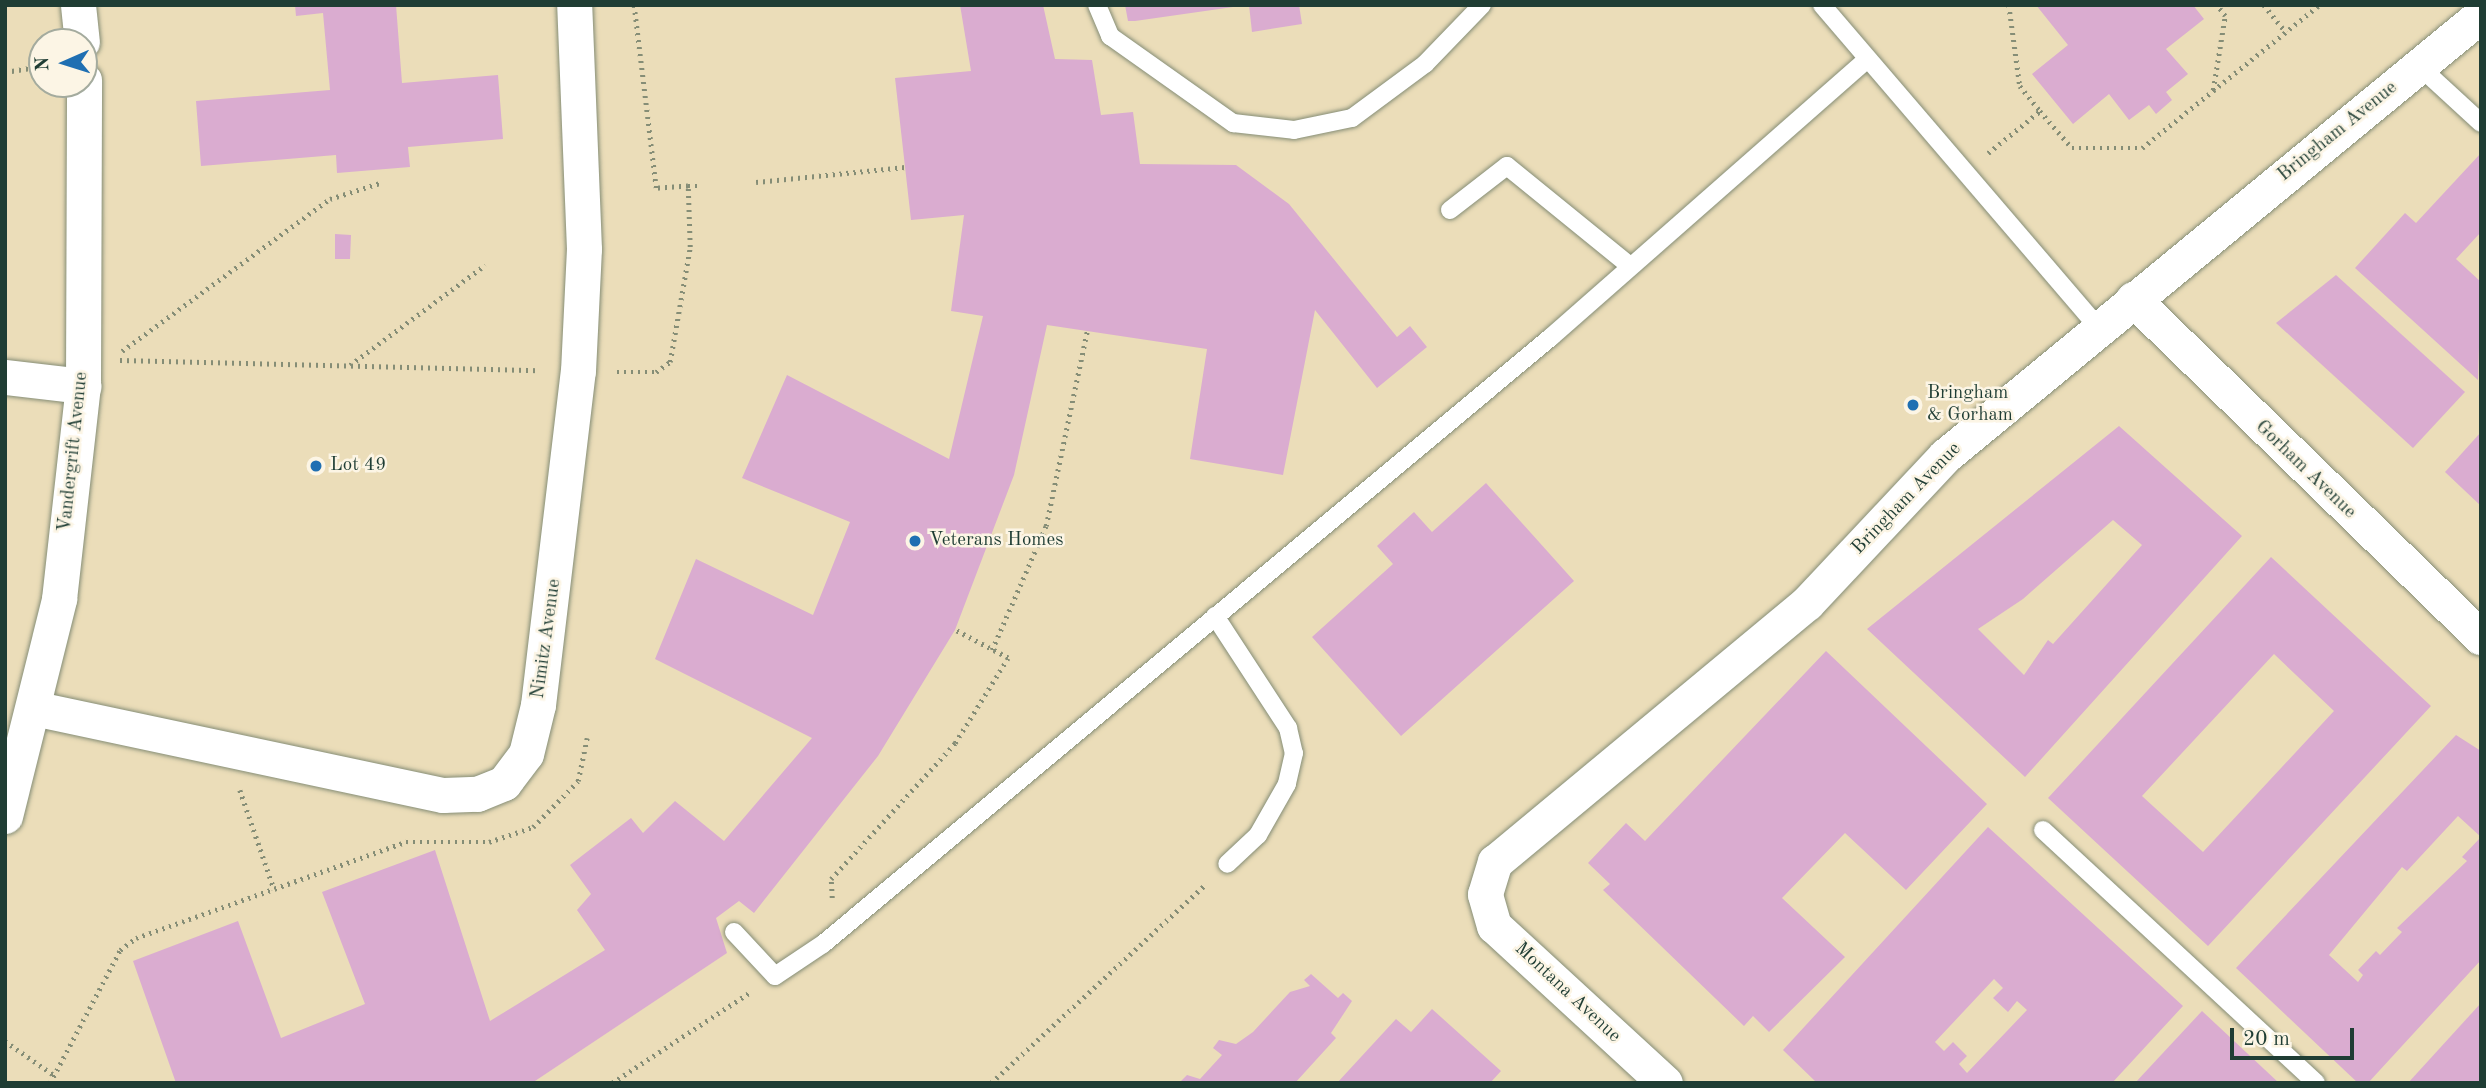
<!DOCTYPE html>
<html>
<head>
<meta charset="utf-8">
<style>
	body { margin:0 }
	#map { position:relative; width:2486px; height:1088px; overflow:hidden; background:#ebddb9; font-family:"Old Standard TT",serif }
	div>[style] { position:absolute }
	.building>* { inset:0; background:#daacd0 }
	.path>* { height:4.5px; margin-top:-2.25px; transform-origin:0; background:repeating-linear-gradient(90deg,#858d76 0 2px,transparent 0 7px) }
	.roads { filter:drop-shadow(0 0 2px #858d76) drop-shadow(0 0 2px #858d76) }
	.service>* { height:18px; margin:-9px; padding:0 9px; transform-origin:9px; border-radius:9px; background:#fff }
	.minor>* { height:35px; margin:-17.5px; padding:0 17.5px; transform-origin:17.5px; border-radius:17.5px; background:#fff }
	.dots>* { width:19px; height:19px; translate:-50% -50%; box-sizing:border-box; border:4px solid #fcf5e5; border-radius:50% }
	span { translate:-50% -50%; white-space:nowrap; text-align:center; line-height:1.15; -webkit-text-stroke:5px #fcf5e5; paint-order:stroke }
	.street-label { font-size:19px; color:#1f3d34 }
	.poi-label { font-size:19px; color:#1f3d34 }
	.left { translate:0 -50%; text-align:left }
	.frame { position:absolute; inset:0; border:7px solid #1f3d34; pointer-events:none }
	.north { position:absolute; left:28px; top:28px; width:70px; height:70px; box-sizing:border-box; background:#fcf5e5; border:2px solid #a4ab9e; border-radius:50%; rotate:267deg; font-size:19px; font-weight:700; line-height:28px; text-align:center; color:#1f3d34 }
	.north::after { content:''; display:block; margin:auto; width:24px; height:32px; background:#1f6fb2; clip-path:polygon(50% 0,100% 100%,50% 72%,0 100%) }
	.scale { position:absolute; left:2230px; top:1028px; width:124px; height:32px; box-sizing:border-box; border:4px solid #1f3d34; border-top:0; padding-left:9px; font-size:21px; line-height:24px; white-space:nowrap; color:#1f3d34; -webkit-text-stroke:5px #fcf5e5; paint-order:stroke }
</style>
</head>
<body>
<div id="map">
	<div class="building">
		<i style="clip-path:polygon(295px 5px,396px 5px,402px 83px,498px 75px,503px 139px,408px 147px,410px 167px,337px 173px,336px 155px,201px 166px,196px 101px,330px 90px,323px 13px,296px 16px)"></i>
		<i style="clip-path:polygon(960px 5px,1043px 5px,1055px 59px,1092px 60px,1101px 115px,1133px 112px,1140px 164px,1236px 165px,1289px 204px,1397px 337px,1410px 326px,1427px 347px,1377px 388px,1315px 310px,1283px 475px,1190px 459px,1207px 349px,1047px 325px,1014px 475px,955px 630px,878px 756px,754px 913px,739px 901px,716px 918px,727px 953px,532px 1083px,176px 1083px,133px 961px,238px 921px,281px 1038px,365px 1004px,322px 892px,435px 850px,490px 1021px,605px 950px,577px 910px,591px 894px,570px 865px,631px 818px,643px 833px,675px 801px,724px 841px,812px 738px,655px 659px,696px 559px,813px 615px,850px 522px,742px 478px,787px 375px,949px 459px,983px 316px,951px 311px,964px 215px,911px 220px,895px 78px,971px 71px)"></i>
		<i style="clip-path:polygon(1125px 5px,1233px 5px,1233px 7px,1135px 21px,1128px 21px)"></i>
		<i style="clip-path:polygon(1249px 5px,1299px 5px,1302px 24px,1252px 32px)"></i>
		<i style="clip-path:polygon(2036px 5px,2193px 5px,2204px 19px,2166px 49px,2188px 74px,2166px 92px,2172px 100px,2156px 114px,2149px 105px,2129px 120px,2109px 94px,2073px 124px,2032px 74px,2068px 45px)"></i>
		<i style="clip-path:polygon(2481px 153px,2481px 232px,2456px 259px,2481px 282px,2478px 380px,2355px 268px,2405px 213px,2416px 223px)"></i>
		<i style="clip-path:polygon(335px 234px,351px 235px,350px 259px,335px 259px)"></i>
		<i style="clip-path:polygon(2336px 275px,2465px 392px,2413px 448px,2276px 323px)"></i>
		<i style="clip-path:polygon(evenodd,2119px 426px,2242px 536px,2025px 777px,1867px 629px,2119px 426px,2113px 520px,2142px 545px,2053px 644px,2048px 640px,2024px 675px,1978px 629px,2023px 599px,2113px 520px)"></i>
		<i style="clip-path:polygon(2481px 432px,2481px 506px,2445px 472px)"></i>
		<i style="clip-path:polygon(1486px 483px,1574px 581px,1401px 736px,1312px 637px,1393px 564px,1377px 546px,1414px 512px,1432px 532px)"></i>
		<i style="clip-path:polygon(evenodd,2271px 557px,2431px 706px,2208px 946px,2048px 798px,2271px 557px,2274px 654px,2334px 711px,2203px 852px,2142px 796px,2274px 654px)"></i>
		<i style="clip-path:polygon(1826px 651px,1987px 804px,1906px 890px,1845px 833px,1782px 898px,1845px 957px,1769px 1032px,1753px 1016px,1744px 1026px,1603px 890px,1610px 884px,1588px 863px,1626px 823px,1645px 841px)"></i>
		<i style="clip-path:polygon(evenodd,2456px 735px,2481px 751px,2481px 960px,2368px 1083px,2358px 1083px,2236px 968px,2456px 735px,2458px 816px,2481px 837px,2462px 857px,2467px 861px,2397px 928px,2402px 932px,2380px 955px,2376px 951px,2358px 970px,2363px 975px,2358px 982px,2329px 955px,2402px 867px,2407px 871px,2458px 816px)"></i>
		<i style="clip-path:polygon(evenodd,1988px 827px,2183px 1006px,2112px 1083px,1817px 1083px,1783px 1050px,1988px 827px,1994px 979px,2003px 988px,1993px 998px,2008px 1012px,2017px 1001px,2027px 1010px,1967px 1073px,1959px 1064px,1967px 1056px,1953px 1042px,1944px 1051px,1935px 1042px,1994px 979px)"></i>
		<i style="clip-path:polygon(1311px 974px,1338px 998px,1343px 993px,1352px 1001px,1331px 1033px,1336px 1038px,1295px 1083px,1181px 1081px,1187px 1075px,1200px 1079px,1222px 1055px,1213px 1048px,1219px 1040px,1236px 1044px,1253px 1032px,1290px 992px,1310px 986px,1304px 980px)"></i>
		<i style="clip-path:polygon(2481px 1003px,2481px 1083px,2408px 1083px)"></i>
		<i style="clip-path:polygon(1432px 1009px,1501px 1071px,1490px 1083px,1337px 1083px,1396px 1019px,1411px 1032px)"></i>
		<i style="clip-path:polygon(2202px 1011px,2279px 1083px,2135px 1083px)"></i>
	</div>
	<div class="path">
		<i style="left:2009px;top:5px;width:82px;rotate:82.3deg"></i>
		<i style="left:2020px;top:86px;width:32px;rotate:51deg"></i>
		<i style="left:2264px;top:5px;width:35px;rotate:51deg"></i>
		<i style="left:5px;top:72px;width:37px;rotate:-9deg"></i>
		<i style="left:2213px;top:90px;width:75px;rotate:-80.8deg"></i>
		<i style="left:2225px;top:16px;width:14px;rotate:-126deg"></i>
		<i style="left:1988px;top:153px;width:67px;rotate:-38.9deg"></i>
		<i style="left:2040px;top:111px;width:49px;rotate:49.1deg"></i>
		<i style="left:2072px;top:148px;width:70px"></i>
		<i style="left:2142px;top:148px;width:228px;rotate:-38.9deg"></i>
		<i style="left:756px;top:182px;width:150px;rotate:-5.7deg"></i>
		<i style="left:688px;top:186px;width:10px"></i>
		<i style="left:122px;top:351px;width:258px;rotate:-36.2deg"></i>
		<i style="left:330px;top:199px;width:52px;rotate:-17.7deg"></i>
		<i style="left:120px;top:360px;width:418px;rotate:1.4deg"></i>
		<i style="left:350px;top:365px;width:168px;rotate:-36.5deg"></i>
		<i style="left:617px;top:372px;width:39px"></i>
		<i style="left:656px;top:372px;width:17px;rotate:-36deg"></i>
		<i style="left:670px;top:362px;width:117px;rotate:-80.1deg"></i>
		<i style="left:690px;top:247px;width:61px;rotate:-91.9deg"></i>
		<i style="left:688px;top:186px;width:32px;rotate:176deg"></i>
		<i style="left:656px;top:188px;width:184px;rotate:-96.9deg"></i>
		<i style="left:992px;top:650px;width:135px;rotate:-66.5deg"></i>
		<i style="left:1046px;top:526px;width:199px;rotate:-78.1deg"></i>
		<i style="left:240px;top:790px;width:105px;rotate:71deg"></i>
		<i style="left:832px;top:898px;width:19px;rotate:-93deg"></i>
		<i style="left:831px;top:879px;width:184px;rotate:-47.6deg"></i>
		<i style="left:955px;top:743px;width:100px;rotate:-58.1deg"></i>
		<i style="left:1008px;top:658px;width:60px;rotate:-152.2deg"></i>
		<i style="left:5px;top:1041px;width:60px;rotate:34.8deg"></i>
		<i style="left:50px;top:1083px;width:150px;rotate:-62.2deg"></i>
		<i style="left:120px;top:950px;width:20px;rotate:-37deg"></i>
		<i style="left:136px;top:938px;width:287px;rotate:-19.6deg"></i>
		<i style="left:406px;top:842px;width:83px"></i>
		<i style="left:489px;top:842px;width:46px;rotate:-18.8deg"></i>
		<i style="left:533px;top:827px;width:64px;rotate:-45.6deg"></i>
		<i style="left:578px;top:781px;width:44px;rotate:-78.2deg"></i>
		<i style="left:612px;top:1083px;width:164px;rotate:-33.3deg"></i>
		<i style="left:991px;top:1083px;width:293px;rotate:-42.8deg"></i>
	</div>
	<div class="roads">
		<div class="service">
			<i style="left:1097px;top:5px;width:34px;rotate:67deg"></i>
			<i style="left:1110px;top:36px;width:151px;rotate:35.3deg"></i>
			<i style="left:1233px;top:123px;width:61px;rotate:6.5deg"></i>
			<i style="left:1294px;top:130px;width:59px;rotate:-11.7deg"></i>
			<i style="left:1352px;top:118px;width:91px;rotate:-36.5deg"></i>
			<i style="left:1425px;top:64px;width:82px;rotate:-46deg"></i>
			<i style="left:1822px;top:5px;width:426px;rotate:49.4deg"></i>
			<i style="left:2419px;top:66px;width:84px;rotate:42.6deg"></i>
			<i style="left:1450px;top:210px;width:72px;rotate:-37.7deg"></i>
			<i style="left:1507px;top:166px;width:157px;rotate:39.1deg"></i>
			<i style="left:1215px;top:616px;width:134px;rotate:56.9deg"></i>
			<i style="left:1288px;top:728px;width:26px;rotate:77deg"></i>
			<i style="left:1294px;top:753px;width:32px;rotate:103deg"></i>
			<i style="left:1287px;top:784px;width:59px;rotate:119.6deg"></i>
			<i style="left:1258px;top:835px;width:42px;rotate:136.9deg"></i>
			<i style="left:2043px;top:830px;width:372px;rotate:42.8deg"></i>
			<i style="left:734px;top:932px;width:60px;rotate:47deg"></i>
			<i style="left:775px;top:976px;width:58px;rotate:-33.7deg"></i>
			<i style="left:823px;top:944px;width:948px;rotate:-39.82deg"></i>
			<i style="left:1551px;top:337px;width:419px;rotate:-41.3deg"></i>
		</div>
		<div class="minor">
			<i style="left:78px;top:5px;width:37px;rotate:84deg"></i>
			<i style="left:2133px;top:299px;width:485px;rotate:44.2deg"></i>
			<i style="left:5px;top:377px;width:79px;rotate:6.6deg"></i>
			<i style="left:33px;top:708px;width:419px;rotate:12deg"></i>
			<i style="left:443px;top:795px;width:34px;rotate:-2deg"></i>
			<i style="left:477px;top:794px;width:29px;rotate:-22deg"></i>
			<i style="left:504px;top:783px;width:36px;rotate:-53deg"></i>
			<i style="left:526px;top:754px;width:50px;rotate:-76.2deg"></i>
			<i style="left:538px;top:705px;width:336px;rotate:-83.2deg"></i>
			<i style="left:578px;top:371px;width:122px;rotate:-87.2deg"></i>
			<i style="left:584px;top:249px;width:244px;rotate:-92.3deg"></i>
			<i style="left:5px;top:816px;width:224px;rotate:-76deg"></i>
			<i style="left:59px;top:599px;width:214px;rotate:-83.6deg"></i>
			<i style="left:83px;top:386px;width:306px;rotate:-89.8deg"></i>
			<i style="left:1665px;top:1083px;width:232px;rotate:-137.4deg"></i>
			<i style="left:1494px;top:926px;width:33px;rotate:-106deg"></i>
			<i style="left:1485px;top:894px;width:34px;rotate:-73deg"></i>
			<i style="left:1495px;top:862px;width:405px;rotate:-39.7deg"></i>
			<i style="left:1807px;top:603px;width:202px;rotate:-46.8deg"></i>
			<i style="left:1945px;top:456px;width:694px;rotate:-39.45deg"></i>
		</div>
	</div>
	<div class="dots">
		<i style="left:1913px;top:405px;background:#1f6fb2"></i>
		<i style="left:316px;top:466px;background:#1f6fb2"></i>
		<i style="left:915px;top:541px;background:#1f6fb2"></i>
	</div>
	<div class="street-label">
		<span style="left:2338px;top:132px;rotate:-39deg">Bringham Avenue</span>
		<span style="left:74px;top:452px;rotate:-84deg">Vandergrift Avenue</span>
		<span style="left:2305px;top:470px;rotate:44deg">Gorham Avenue</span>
		<span style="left:1907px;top:499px;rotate:-46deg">Bringham Avenue</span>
		<span style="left:547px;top:639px;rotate:-82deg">Nimitz Avenue</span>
		<span style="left:1567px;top:993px;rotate:43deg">Montana Avenue</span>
	</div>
	<div class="poi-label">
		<span class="left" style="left:1927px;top:405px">Bringham<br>&amp; Gorham</span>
		<span class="left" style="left:330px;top:466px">Lot 49</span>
		<span class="left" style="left:929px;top:541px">Veterans Homes</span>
	</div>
	<div class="frame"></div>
	<div class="north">N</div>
	<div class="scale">20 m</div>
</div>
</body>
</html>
